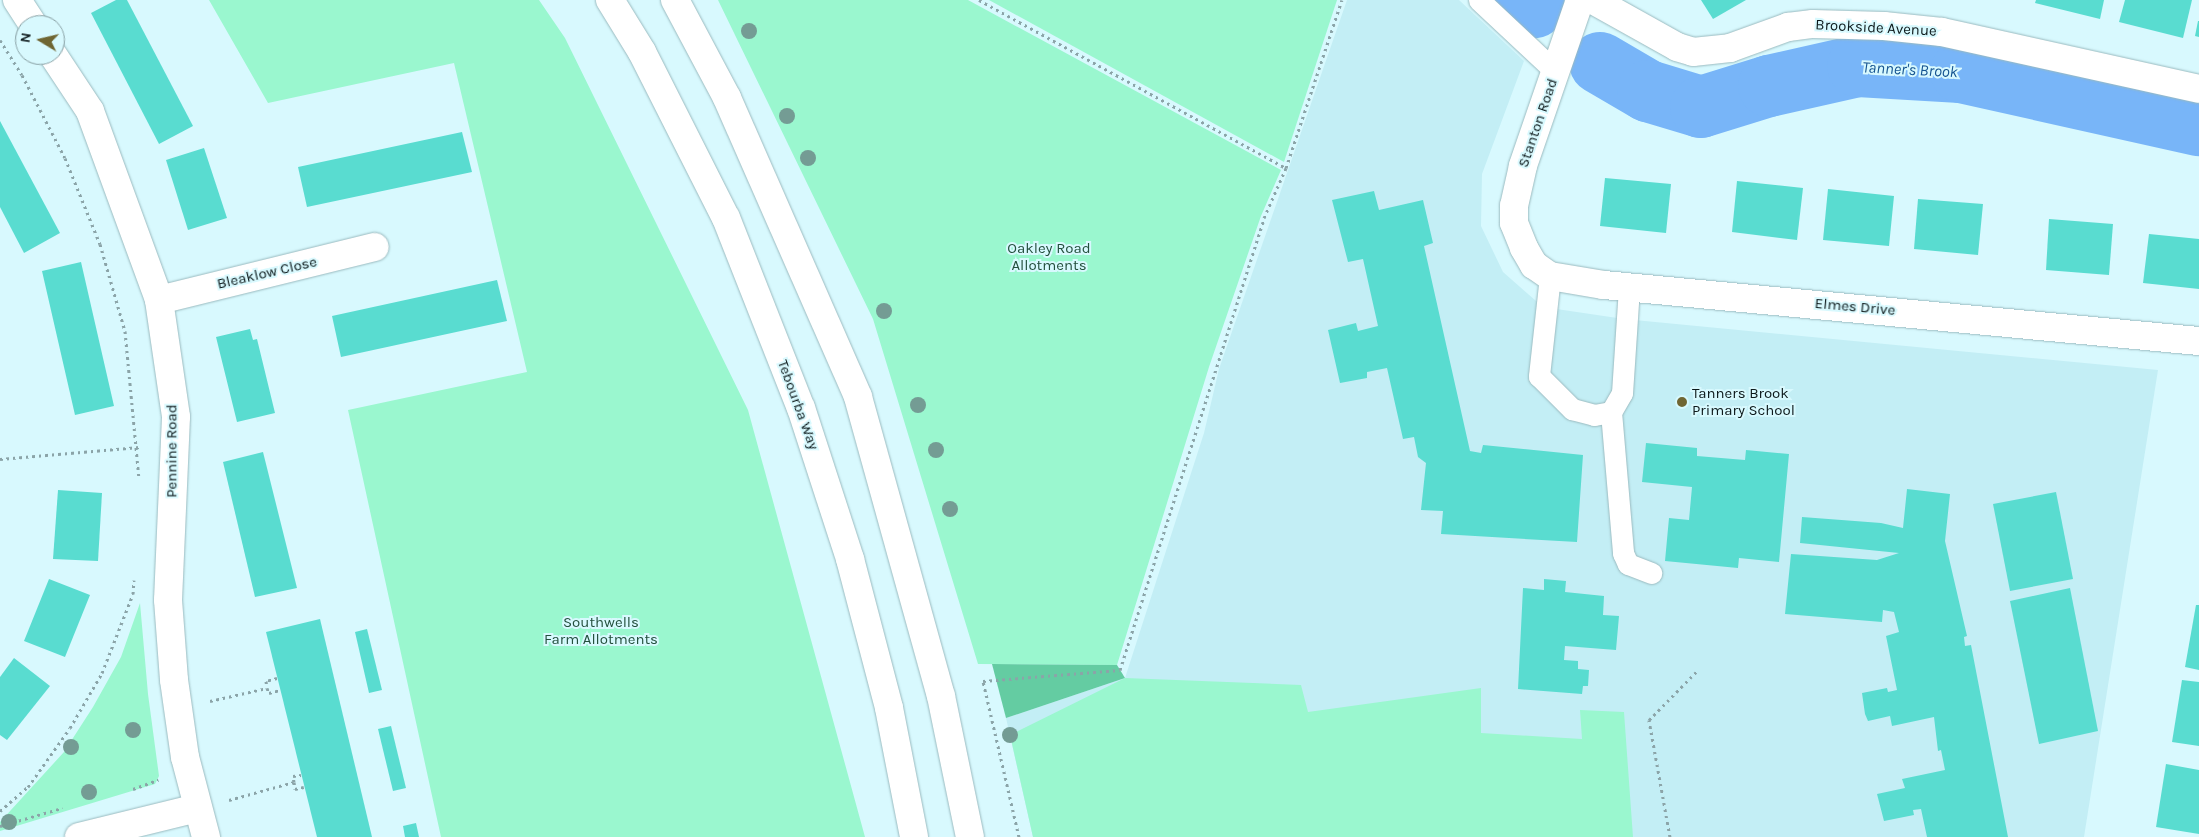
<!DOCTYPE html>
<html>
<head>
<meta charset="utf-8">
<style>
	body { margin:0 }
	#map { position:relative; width:2199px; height:837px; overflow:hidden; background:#d8f9fe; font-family:Karla,sans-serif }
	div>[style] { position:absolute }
	.built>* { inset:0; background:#c3eef5 }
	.green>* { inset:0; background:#9af7cf }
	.forest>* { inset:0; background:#64cca2 }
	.river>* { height:62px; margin:-31px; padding:0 31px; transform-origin:31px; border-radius:31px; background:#78b5f8 }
	.building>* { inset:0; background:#59dcd0 }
	.path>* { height:3px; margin-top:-1.5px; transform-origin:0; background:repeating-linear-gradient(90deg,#8ba4a8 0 2.5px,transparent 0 6.5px) }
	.roads { filter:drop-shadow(0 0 1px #9ababf) drop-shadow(0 0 1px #9ababf) }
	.service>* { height:21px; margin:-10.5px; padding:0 10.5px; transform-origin:10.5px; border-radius:10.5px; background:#fff }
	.minor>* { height:28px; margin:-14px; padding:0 14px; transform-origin:14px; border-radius:14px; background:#fff }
	.primary>* { height:28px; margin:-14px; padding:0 14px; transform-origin:14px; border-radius:14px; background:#fff }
	.trees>* { width:16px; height:16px; margin:-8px; border-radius:50%; background:#749c94 }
	.dots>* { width:14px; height:14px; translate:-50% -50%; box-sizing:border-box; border:2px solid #d8f9fe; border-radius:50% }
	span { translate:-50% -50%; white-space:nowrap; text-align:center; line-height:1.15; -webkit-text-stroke:4px #d8f9fe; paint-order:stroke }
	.street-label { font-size:15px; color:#0d191b }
	.park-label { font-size:15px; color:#234f3d }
	.poi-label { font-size:15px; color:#0d191b }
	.left { translate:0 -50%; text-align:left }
	.water-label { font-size:16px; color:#155491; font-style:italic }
	.north { position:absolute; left:15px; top:15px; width:50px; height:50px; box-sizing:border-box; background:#d8f9fe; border:1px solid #879fa3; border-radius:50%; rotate:279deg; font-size:14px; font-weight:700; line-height:20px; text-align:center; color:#0d191b }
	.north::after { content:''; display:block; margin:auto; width:18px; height:22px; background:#6f6633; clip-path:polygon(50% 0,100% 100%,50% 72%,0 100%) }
</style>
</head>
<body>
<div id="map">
	<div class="built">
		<i style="clip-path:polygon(1347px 0,1459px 0,1524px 61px,1482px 174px,1481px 226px,1503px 272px,1543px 307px,1624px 319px,2158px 370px,2084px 837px,1033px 837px,1006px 718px,1125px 678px,1204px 433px,1219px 369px)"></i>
	</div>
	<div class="green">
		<i style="clip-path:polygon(209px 0,539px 0,565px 38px,748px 410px,865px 837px,441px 837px,348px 410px,527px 372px,454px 63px,268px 103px)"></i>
		<i style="clip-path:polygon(718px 0,968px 0,1281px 170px,1261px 216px,1209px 367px,1117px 665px,978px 664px,873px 319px)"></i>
		<i style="clip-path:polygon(989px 0,1337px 0,1284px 162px)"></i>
		<i style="clip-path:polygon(140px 603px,148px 694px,159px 776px,155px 784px,0 831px,0 822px,64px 752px,93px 707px,121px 657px)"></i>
		<i style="clip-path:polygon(1125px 678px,1301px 685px,1308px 712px,1481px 688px,1481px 733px,1582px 739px,1580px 710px,1624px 712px,1633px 837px,1033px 837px,1010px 735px)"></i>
	</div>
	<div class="forest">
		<i style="clip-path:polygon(992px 664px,1117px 665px,1125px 678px,1006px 718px)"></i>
	</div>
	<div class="river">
		<i style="left:1526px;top:0;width:11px;rotate:41deg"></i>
		<i style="left:1600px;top:63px;width:56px;rotate:30.3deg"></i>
		<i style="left:1648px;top:91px;width:55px;rotate:16.8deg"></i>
		<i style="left:1701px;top:107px;width:71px;rotate:-17.2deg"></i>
		<i style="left:1769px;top:86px;width:91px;rotate:-12.7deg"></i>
		<i style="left:1858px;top:66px;width:103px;rotate:3.3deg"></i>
		<i style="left:1961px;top:72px;width:244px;rotate:12.6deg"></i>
	</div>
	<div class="building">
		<i style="clip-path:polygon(116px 0,127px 0,193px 126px,159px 144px,91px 13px)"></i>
		<i style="clip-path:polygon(1701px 0,1746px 0,1713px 19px)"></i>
		<i style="clip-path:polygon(2036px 0,2104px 0,2100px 19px,2035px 3px)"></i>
		<i style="clip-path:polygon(2125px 0,2192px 0,2183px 38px,2119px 22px)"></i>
		<i style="clip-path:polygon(2198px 21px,2199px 21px,2199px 37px,2195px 36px)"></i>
		<i style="clip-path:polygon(0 121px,60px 233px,24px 253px,0 207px)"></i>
		<i style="clip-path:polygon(462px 132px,472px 172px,307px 207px,298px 167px)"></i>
		<i style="clip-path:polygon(204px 148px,227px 218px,188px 230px,166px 160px)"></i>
		<i style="clip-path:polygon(1605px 178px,1671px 184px,1666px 233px,1600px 226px)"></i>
		<i style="clip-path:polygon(1737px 181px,1803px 188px,1797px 240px,1732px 232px)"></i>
		<i style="clip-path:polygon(1828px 189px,1894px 196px,1889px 246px,1823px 240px)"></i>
		<i style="clip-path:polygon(1374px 191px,1379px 210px,1423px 200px,1433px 243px,1424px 246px,1470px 451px,1481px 453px,1483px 445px,1583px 455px,1577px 542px,1441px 534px,1443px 511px,1421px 510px,1426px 463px,1418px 457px,1414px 437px,1403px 439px,1387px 368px,1367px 372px,1367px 378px,1340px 383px,1328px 330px,1356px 323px,1358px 331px,1378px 326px,1363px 259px,1348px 262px,1332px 200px)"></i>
		<i style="clip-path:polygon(1918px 199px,1983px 204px,1978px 255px,1914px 249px)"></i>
		<i style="clip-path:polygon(2049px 219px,2113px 224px,2109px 275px,2046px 270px)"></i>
		<i style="clip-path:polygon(2149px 234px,2199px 239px,2199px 289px,2143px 283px)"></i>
		<i style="clip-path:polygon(81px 262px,114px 406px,75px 415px,42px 271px)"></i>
		<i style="clip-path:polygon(497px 280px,507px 321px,341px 357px,332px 316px)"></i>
		<i style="clip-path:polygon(250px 329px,253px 340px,257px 339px,275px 413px,237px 422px,216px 337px)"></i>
		<i style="clip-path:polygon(1646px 443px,1697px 448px,1697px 456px,1745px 460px,1746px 450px,1789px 454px,1779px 562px,1739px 558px,1738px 568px,1665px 561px,1669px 518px,1689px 520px,1692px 487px,1642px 482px)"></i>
		<i style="clip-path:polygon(263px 452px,297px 588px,255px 597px,223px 462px)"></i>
		<i style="clip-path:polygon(1907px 489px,1950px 494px,1945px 541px,1967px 636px,1964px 637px,1965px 646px,1971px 645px,2008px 837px,1927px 837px,1921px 809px,1913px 810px,1914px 815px,1884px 821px,1877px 794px,1905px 788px,1902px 779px,1945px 770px,1941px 750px,1938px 751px,1934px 717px,1892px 726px,1890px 716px,1868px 721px,1865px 714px,1862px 693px,1887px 688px,1888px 692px,1897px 690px,1886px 636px,1899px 632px,1894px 612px,1883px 610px,1882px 622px,1785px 614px,1791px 554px,1877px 560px,1899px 553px,1800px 543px,1802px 517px,1881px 523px,1903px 528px)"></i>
		<i style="clip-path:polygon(58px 490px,102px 493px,98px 561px,53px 559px)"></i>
		<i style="clip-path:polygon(2056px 492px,2073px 579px,2010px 591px,1993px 504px)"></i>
		<i style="clip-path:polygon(49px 579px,90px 595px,65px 657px,24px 641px)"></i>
		<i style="clip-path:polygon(1544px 579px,1566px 581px,1565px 592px,1604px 596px,1603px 615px,1619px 616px,1616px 650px,1565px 646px,1564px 660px,1578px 661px,1578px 669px,1589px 670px,1588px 686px,1583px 686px,1582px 694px,1518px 689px,1523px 588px,1544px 590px)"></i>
		<i style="clip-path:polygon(2070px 588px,2098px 731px,2039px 744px,2010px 601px)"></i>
		<i style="clip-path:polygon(2196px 605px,2199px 605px,2199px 670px,2185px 667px)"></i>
		<i style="clip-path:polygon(320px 619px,372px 837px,317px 837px,266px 632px)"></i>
		<i style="clip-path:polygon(367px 629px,382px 690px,369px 693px,355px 632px)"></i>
		<i style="clip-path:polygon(14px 658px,50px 686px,7px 740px,0 735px,0 677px)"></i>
		<i style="clip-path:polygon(2182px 680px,2199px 682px,2199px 746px,2172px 742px)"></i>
		<i style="clip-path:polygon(391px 726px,406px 788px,393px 791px,378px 729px)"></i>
		<i style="clip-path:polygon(2166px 764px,2199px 770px,2199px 834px,2156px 827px)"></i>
		<i style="clip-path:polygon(416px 823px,419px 837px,405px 837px,403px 826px)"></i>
	</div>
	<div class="path">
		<i style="left:979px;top:0;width:350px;rotate:28.7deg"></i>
		<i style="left:0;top:40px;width:41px;rotate:57.8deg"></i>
		<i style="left:22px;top:75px;width:93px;rotate:62.6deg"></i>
		<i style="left:65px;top:158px;width:93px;rotate:67.9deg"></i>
		<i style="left:100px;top:244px;width:91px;rotate:74deg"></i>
		<i style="left:125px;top:331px;width:149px;rotate:84.6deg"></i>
		<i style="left:0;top:459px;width:140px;rotate:-4.9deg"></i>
		<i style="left:277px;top:678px;width:11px;rotate:165deg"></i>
		<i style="left:266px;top:681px;width:7px;rotate:82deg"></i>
		<i style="left:267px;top:688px;width:5px;rotate:68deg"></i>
		<i style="left:269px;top:693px;width:11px;rotate:-15deg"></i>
		<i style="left:210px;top:701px;width:58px;rotate:-12.8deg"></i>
		<i style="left:294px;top:782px;width:6px;rotate:-99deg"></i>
		<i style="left:293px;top:776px;width:8px;rotate:-7deg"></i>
		<i style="left:133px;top:789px;width:27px;rotate:-20deg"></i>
		<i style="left:229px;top:800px;width:67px;rotate:-15.5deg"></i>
		<i style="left:294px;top:782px;width:7px;rotate:82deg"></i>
		<i style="left:295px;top:789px;width:9px;rotate:-13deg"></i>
		<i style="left:0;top:811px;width:37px;rotate:-41deg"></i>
		<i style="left:28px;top:787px;width:72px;rotate:-54.6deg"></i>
		<i style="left:70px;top:728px;width:64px;rotate:-59.8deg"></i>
		<i style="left:102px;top:673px;width:85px;rotate:-68.6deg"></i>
		<i style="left:133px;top:594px;width:14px;rotate:-86deg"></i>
		<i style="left:0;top:826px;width:65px;rotate:-16.2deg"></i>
		<i style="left:1019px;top:837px;width:160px;rotate:-103deg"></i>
		<i style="left:983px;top:681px;width:137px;rotate:-4.6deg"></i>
		<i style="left:1120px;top:670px;width:474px;rotate:-72.3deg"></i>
		<i style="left:1264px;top:218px;width:55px;rotate:-66.3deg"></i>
		<i style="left:1286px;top:168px;width:177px;rotate:-71.6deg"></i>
		<i style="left:1670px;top:837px;width:119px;rotate:-100.2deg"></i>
		<i style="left:1649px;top:720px;width:69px;rotate:-45.6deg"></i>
	</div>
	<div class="roads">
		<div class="service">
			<i style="left:1479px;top:0;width:104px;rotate:43.1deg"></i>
			<i style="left:1550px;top:276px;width:101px;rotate:96.3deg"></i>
			<i style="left:1539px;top:376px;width:47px;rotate:45deg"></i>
			<i style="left:1572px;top:409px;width:23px;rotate:15deg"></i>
			<i style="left:1594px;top:415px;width:17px;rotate:-10deg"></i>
			<i style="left:1611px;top:412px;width:22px;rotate:-60deg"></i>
			<i style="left:1622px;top:393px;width:106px;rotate:-86.2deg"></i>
			<i style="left:1611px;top:412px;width:142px;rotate:85.1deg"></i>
			<i style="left:1623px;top:553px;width:12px;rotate:66deg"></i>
			<i style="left:1628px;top:564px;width:25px;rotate:21deg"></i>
		</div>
		<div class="minor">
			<i style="left:17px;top:0;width:30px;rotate:57deg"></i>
			<i style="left:1580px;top:0;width:176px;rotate:109deg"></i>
			<i style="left:1523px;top:166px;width:41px;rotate:102.7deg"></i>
			<i style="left:1514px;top:206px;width:17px;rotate:90deg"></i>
			<i style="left:1514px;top:223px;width:27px;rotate:68deg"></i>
			<i style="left:1524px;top:248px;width:20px;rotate:60deg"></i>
			<i style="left:1534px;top:265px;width:19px;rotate:35deg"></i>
			<i style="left:1550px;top:276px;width:55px;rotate:9.5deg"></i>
			<i style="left:1604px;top:285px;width:598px;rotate:5.38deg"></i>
			<i style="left:1593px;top:0;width:96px;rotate:29.2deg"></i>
			<i style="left:1677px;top:47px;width:17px;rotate:17deg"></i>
			<i style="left:1693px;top:52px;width:37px;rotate:-6deg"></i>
			<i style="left:1730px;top:48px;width:62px;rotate:-19.9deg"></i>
			<i style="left:1788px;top:27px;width:25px;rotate:-7deg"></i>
			<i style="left:1813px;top:24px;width:71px;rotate:1.6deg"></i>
			<i style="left:1884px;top:26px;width:58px;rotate:5.9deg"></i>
			<i style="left:1942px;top:32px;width:263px;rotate:12.5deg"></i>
			<i style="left:53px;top:55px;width:67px;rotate:56.5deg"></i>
			<i style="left:90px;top:111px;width:201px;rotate:69.9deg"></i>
			<i style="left:159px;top:300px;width:118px;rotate:81.7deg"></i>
			<i style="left:176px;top:417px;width:183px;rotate:92.5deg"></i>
			<i style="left:168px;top:600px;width:80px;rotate:85.7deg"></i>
			<i style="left:174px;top:680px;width:78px;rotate:81.9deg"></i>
			<i style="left:185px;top:757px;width:83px;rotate:75.3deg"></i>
			<i style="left:159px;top:300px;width:222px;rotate:-13.8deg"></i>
			<i style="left:79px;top:837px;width:122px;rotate:-13.8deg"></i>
		</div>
		<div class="primary">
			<i style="left:610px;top:0;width:61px;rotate:58.4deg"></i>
			<i style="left:642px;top:52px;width:186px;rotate:63.2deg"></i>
			<i style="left:726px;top:218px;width:204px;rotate:68.5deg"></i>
			<i style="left:801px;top:408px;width:159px;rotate:72deg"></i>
			<i style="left:850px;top:559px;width:154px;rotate:75.3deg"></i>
			<i style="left:889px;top:708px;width:131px;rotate:79deg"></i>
			<i style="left:675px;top:0;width:111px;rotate:62deg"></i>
			<i style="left:727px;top:98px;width:326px;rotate:66.3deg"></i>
			<i style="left:858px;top:397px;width:310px;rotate:74.5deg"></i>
			<i style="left:941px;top:696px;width:144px;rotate:78.4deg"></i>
		</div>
	</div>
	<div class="trees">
		<i style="left:749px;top:31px"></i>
		<i style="left:787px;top:116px"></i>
		<i style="left:808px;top:158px"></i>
		<i style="left:884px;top:311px"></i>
		<i style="left:918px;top:405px"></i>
		<i style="left:936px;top:450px"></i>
		<i style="left:950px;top:509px"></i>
		<i style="left:133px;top:730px"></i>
		<i style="left:1010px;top:735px"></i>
		<i style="left:71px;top:747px"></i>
		<i style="left:89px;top:792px"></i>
		<i style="left:9px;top:822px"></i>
	</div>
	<div class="dots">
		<i style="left:1682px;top:402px;background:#6f6633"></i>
	</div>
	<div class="street-label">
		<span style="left:1876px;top:28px;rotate:3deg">Brookside Avenue</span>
		<span style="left:1538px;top:123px;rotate:-71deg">Stanton Road</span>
		<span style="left:267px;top:273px;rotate:-13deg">Bleaklow Close</span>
		<span style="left:1855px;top:307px;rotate:5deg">Elmes Drive</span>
		<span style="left:798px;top:405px;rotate:70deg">Tebourba Way</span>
		<span style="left:172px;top:451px;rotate:-90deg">Pennine Road</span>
	</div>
	<div class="park-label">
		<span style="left:1049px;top:257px">Oakley Road<br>Allotments</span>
		<span style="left:601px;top:631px">Southwells<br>Farm Allotments</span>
	</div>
	<div class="poi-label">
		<span class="left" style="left:1692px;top:402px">Tanners Brook<br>Primary School</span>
	</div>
	<div class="water-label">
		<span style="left:1910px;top:70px;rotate:3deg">Tanner's Brook</span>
	</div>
	<div class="north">N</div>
</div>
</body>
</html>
